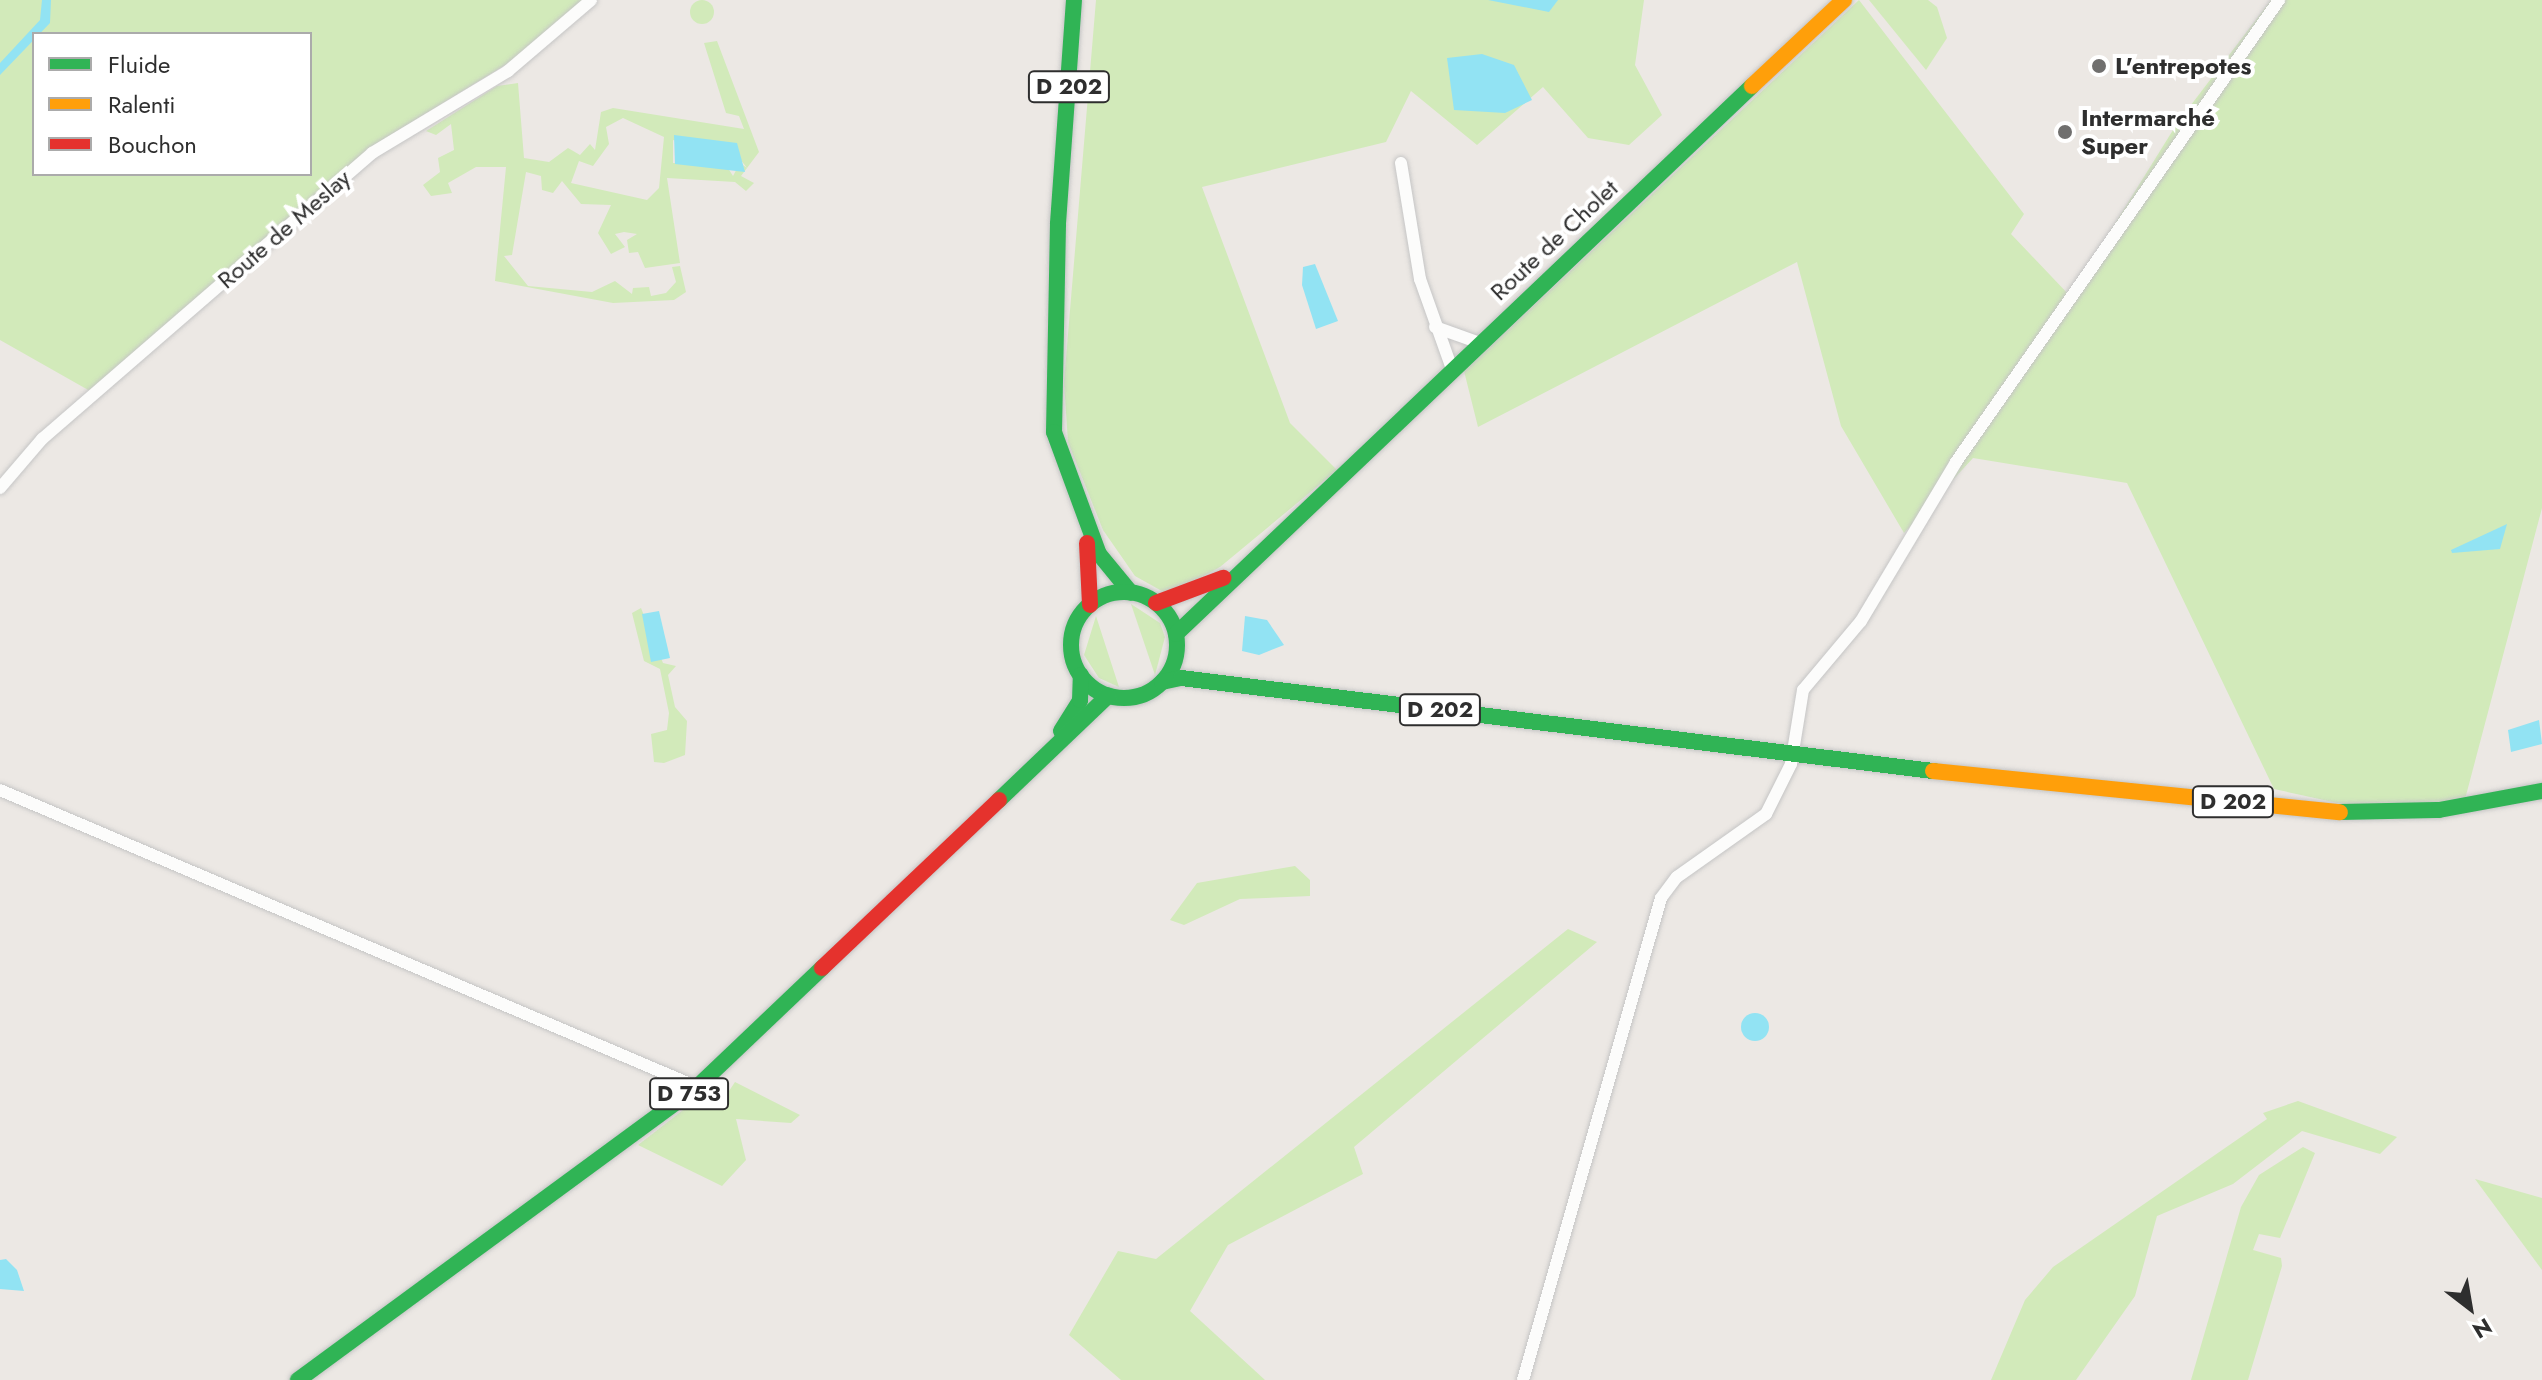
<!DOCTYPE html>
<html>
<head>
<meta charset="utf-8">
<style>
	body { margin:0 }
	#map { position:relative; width:2542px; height:1380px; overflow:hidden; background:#ece8e4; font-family:Jost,sans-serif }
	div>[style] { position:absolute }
	.green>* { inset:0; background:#d2eaba }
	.round { border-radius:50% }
	.water>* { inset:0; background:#92e3f3 }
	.roads { filter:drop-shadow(0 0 2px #c5c5c5) drop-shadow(0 0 2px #c5c5c5) }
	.street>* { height:12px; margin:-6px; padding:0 6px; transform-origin:6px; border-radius:6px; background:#fcfcfb }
	.fast>* { height:16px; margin:-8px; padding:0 8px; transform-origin:8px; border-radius:8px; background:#30b455 }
	.fast>.ring { margin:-8px; padding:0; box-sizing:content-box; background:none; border:16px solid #30b455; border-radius:50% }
	.slow>* { height:16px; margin:-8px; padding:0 8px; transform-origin:8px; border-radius:8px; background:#ff9f0a }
	.jam>* { height:16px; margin:-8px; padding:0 8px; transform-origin:8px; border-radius:8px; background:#e5322d }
	.dots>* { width:22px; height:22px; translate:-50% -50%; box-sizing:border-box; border:4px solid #fff; border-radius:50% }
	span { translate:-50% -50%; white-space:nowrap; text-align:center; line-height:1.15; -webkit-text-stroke:8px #fff; paint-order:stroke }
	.shield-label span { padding:2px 6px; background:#fff; border:2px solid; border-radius:6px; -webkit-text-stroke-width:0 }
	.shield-label { font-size:22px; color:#2e2e2e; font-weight:700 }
	.poi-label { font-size:24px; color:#2e2e2e; font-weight:700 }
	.left { translate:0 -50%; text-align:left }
	.street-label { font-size:24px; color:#2e2e2e }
	.legend { position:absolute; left:32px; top:32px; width:280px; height:144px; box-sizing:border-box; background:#fff; border:2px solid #ababab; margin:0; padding:10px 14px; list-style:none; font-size:24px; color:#2e2e2e }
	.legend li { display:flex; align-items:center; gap:16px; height:40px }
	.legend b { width:40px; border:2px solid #ababab }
	.north { position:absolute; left:2430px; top:1268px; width:80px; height:80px; -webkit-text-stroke:6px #fff; paint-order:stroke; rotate:149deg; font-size:22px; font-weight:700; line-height:32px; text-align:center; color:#2e2e2e }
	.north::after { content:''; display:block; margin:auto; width:28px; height:36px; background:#2e2e2e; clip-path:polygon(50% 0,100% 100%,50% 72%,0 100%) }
</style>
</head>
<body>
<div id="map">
	<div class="green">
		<i style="clip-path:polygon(evenodd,0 0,584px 0,520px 56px,389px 136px,90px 391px,0 340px,0 0,34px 34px,310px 34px,310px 174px,34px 174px,34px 34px)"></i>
		<i style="clip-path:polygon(1096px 0,1644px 0,1635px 65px,1662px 115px,1629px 145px,1588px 138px,1543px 87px,1477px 145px,1411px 91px,1386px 142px,1202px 187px,1290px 423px,1337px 470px,1220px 567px,1169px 595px,1135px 576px,1103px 530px,1068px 442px,1064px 382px)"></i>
		<i style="clip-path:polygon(1859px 0,2024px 214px,2011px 234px,2070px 296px,2178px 122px,2271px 0,2542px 0,2542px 508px,2464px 803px,2383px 813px,2274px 789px,2127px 483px,1973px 458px,1904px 533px,1841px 426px,1797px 262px,1478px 427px,1464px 371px)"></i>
		<i style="clip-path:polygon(1869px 0,1928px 0,1937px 7px,1947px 38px,1926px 70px)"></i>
		<i class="round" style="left:690px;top:0;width:24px;height:24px"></i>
		<i style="clip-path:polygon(evenodd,717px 41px,759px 152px,741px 176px,754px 183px,746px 191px,735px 182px,667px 178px,680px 263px,645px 268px,638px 252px,629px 253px,627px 240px,637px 234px,624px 232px,615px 234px,625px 247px,611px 254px,598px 233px,611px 205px,581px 204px,562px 181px,553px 193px,542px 190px,541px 176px,526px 172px,512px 255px,504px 256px,528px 286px,592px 292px,615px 281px,632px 294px,633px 288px,649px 287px,651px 296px,666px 293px,676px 282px,672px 267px,680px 266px,686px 292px,674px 300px,613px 303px,495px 281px,506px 167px,476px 167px,448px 183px,452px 193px,431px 196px,423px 185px,440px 172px,438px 158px,454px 150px,451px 124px,436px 135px,426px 131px,497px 86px,518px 83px,524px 158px,549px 162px,568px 148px,580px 155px,590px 144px,595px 150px,601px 112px,613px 108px,744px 129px,739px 116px,726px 113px,704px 43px,717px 41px,623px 118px,664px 137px,659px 188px,647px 200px,571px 183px,579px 161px,593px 166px,609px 144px,606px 127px,623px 118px,717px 41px,673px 140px,740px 159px,747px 168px,740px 163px,733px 176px,726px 165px,673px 163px,673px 140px)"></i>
		<i style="clip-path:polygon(1131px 604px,1160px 623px,1165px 637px,1155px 675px)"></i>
		<i style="clip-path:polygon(641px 608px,663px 663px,676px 666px,668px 675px,675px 707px,687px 721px,685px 755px,664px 763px,654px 762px,651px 734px,667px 730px,669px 713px,660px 669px,644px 661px,632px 613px)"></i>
		<i style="clip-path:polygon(1096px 616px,1118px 684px,1119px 687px,1099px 678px,1084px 655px)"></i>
		<i style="clip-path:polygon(1295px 866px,1310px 880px,1310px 896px,1240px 899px,1184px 925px,1170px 920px,1197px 883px)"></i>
		<i style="clip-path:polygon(1568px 929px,1597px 942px,1354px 1147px,1363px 1174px,1228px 1245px,1190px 1311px,1265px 1380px,1121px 1380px,1069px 1335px,1118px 1251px,1156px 1259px)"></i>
		<i style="clip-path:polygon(735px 1082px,800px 1115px,791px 1123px,736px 1119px,746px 1160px,722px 1186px,638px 1145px,701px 1096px,721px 1103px)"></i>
		<i style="clip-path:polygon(2298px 1101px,2397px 1137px,2380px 1154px,2302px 1131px,2233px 1184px,2157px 1216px,2135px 1296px,2076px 1380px,1991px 1380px,2025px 1300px,2053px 1267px,2267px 1119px,2263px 1113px)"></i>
		<i style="clip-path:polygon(2303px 1147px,2315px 1153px,2280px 1238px,2259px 1234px,2253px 1250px,2281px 1258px,2282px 1266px,2248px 1380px,2191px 1380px,2241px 1207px,2259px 1175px)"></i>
		<i style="clip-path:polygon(2475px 1179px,2542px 1198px,2542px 1270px)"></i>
	</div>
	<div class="water">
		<i style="clip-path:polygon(42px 0,51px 0,50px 23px,0 75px,0 63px,40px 20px)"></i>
		<i style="clip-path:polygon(1488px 0,1558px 0,1549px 12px)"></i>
		<i style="clip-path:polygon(1482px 54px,1514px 65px,1532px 100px,1505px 113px,1454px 110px,1447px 58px)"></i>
		<i style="clip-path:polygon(674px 135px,737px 143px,745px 172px,675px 164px)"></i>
		<i style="clip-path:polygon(1315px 264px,1338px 321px,1316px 329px,1302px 285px,1303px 267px)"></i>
		<i style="clip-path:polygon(2507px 524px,2500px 549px,2452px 553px,2451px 550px)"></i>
		<i style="clip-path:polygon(659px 611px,670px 658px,651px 662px,642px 614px)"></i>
		<i style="clip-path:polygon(1245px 616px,1267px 620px,1284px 645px,1259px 655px,1242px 651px)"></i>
		<i style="clip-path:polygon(2539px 720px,2542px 744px,2511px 752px,2508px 730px)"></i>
		<i class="round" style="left:1741px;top:1013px;width:28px;height:28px"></i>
		<i style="clip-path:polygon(6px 1259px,17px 1270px,24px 1291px,0 1289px,0 1260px)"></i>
	</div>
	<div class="roads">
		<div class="street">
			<i style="left:1401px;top:163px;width:118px;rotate:80.7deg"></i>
			<i style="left:1420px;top:279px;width:96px;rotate:70.4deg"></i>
			<i style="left:1435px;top:327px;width:48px;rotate:19.6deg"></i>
			<i style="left:0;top:488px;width:65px;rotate:-49.4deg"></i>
			<i style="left:42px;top:439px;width:437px;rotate:-40.9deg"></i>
			<i style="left:372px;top:153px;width:159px;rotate:-31.1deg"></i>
			<i style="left:508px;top:71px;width:109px;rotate:-40.5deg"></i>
			<i style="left:0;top:790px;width:758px;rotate:23.08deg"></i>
			<i style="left:1523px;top:1380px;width:501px;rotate:-74.02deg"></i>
			<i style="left:1661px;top:898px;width:26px;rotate:-53deg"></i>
			<i style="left:1677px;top:877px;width:109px;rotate:-35.3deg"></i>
			<i style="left:1766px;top:814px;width:56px;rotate:-63.4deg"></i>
			<i style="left:1791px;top:764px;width:75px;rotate:-80.8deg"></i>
			<i style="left:1803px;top:690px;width:90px;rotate:-50deg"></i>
			<i style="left:1861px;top:621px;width:185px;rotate:-59.1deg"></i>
			<i style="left:1956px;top:462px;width:564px;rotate:-55.04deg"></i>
		</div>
		<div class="fast">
			<i style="left:1074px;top:0;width:225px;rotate:94.1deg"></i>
			<i style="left:1058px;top:224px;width:208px;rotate:91.1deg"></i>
			<i style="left:1054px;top:432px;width:130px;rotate:69.8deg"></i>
			<i style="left:1099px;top:554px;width:50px;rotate:50.6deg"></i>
			<i class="ring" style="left:1071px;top:592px;width:90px;height:90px"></i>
			<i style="left:1176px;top:634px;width:795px;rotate:-43.57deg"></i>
			<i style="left:1162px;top:682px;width:19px;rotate:-12deg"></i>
			<i style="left:1181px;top:678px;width:758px;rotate:7.05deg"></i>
			<i style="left:1061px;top:731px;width:36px;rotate:-58deg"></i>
			<i style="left:1080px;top:700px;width:25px;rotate:-88deg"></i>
			<i style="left:999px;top:800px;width:151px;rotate:-43.7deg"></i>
			<i style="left:2340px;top:812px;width:99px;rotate:-1.2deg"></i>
			<i style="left:2439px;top:810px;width:105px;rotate:-10.5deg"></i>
			<i style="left:298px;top:1380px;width:495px;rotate:-36.3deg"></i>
			<i style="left:697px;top:1087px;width:173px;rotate:-43.6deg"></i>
		</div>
		<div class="slow">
			<i style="left:1752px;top:86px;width:126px;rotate:-43.1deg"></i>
			<i style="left:1933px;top:771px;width:409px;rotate:5.8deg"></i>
		</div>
		<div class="jam">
			<i style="left:1087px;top:543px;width:62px;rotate:87.2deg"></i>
			<i style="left:1156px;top:603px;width:72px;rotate:-20.5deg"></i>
			<i style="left:822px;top:968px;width:244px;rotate:-43.5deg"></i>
		</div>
	</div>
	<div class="dots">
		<i style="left:2099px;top:66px;background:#706f6e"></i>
		<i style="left:2065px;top:132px;background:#706f6e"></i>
	</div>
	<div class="shield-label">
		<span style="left:1069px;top:87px">D 202</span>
		<span style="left:1440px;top:710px">D 202</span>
		<span style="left:2233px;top:802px">D 202</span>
		<span style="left:689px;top:1094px">D 753</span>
	</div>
	<div class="poi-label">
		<span class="left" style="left:2115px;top:66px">L'entrepotes</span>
		<span class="left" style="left:2081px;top:132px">Intermarché<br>Super</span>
	</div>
	<div class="street-label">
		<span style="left:284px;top:229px;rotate:-41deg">Route de Meslay</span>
		<span style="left:1554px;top:240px;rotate:-43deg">Route de Cholet</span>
	</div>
	<ul class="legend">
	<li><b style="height:10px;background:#30b455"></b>Fluide</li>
	<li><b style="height:10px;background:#ff9f0a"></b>Ralenti</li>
	<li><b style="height:10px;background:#e5322d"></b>Bouchon</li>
	</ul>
	<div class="north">N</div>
</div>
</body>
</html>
